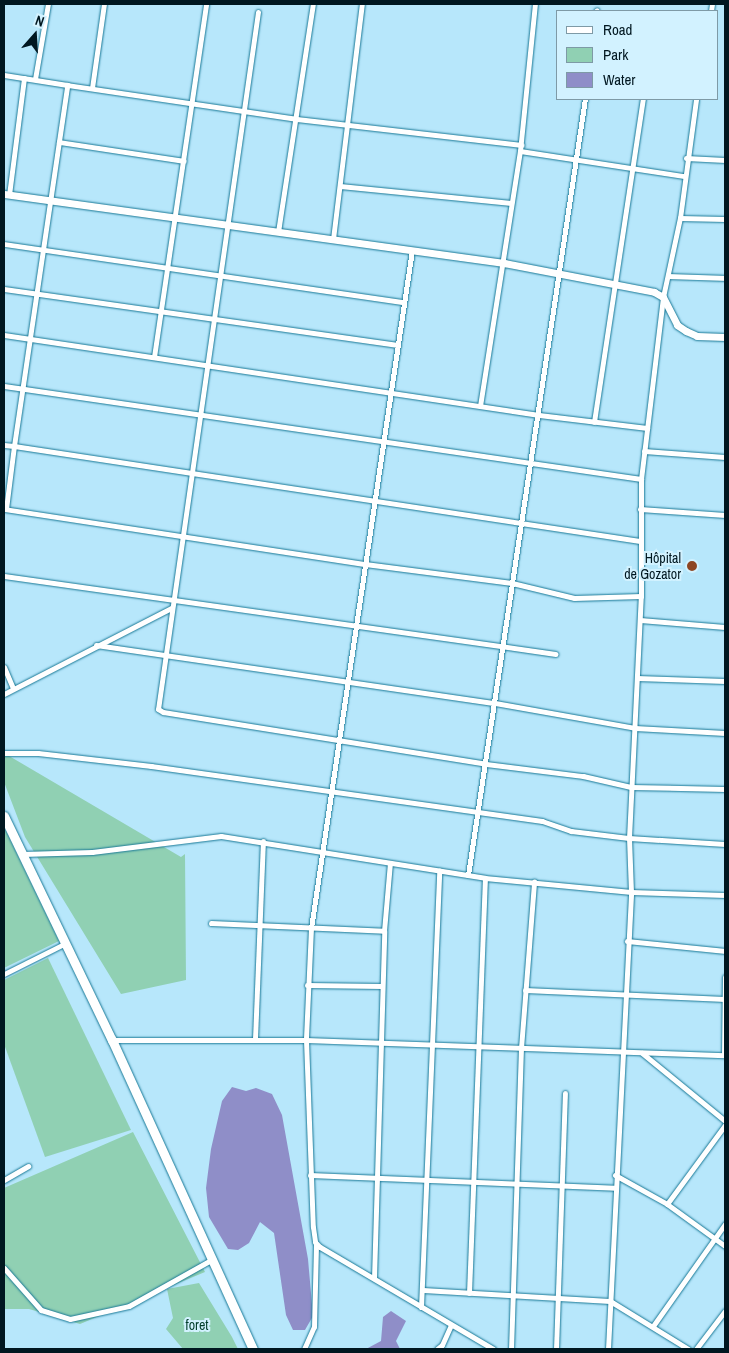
<!DOCTYPE html>
<html>
<head>
<meta charset="utf-8">
<style>
	body { margin:0 }
	#map { position:relative; width:729px; height:1353px; overflow:hidden; background:#b7e7fb; font-family:"Archivo Narrow",sans-serif }
	div>[style] { position:absolute }
	.green>* { inset:0; background:#90d0b3 }
	.water>* { inset:0; background:#8f8ec8 }
	.roads { filter:drop-shadow(0 0 1px #187896) drop-shadow(0 0 1px #187896) }
	.street>* { height:5px; margin:-2.5px; padding:0 2.5px; transform-origin:2.5px; border-radius:2.5px; background:#fff }
	.secondary>* { height:7px; margin:-3.5px; padding:0 3.5px; transform-origin:3.5px; border-radius:3.5px; background:#fff }
	.highway>* { height:9px; margin:-4.5px; padding:0 4.5px; transform-origin:4.5px; border-radius:4.5px; background:#fff }
	.dots>* { width:14px; height:14px; translate:-50% -50%; box-sizing:border-box; border:2px solid #d2f2ff; border-radius:50% }
	span { translate:-50% -50%; white-space:nowrap; text-align:center; line-height:1.15; -webkit-text-stroke:4px #d2f2ff; paint-order:stroke }
	.poi-label { font-size:14px; color:#001720 }
	.right { translate:-100% -50%; text-align:right }
	.park-label { font-size:14px; color:#003d29 }
	.frame { position:absolute; inset:0; border:5px solid #001720; pointer-events:none }
	.legend { position:absolute; left:556px; top:10px; width:162px; height:90px; box-sizing:border-box; background:#d2f2ff; border:1px solid #7e9aa6; margin:0; padding:6px 9px; list-style:none; font-size:15px; color:#001720 }
	.legend li { display:flex; align-items:center; gap:10px; height:25px }
	.legend b { width:25px; border:1px solid #7e9aa6 }
	.north { position:absolute; left:10px; top:10px; width:50px; height:50px; -webkit-text-stroke:4px #d2f2ff; paint-order:stroke; rotate:19deg; font-size:14px; font-weight:700; line-height:20px; text-align:center; color:#001720 }
	.north::after { content:''; display:block; margin:auto; width:18px; height:22px; background:#001720; clip-path:polygon(50% 0,100% 100%,50% 72%,0 100%) }
</style>
</head>
<body>
<div id="map">
	<div class="green">
		<i style="clip-path:polygon(4px 753px,181px 857px,185px 854px,186px 980px,121px 994px,25px 837px,4px 782px)"></i>
		<i style="clip-path:polygon(4px 827px,59px 941px,4px 968px)"></i>
		<i style="clip-path:polygon(48px 958px,131px 1130px,45px 1157px,4px 1044px,4px 980px)"></i>
		<i style="clip-path:polygon(133px 1132px,205px 1272px,80px 1324px,29px 1309px,4px 1309px,4px 1188px)"></i>
		<i style="clip-path:polygon(199px 1283px,232px 1337px,238px 1349px,183px 1349px,166px 1329px,173px 1318px,167px 1289px)"></i>
	</div>
	<div class="water">
		<i style="clip-path:polygon(232px 1087px,246px 1091px,256px 1088px,272px 1094px,282px 1115px,308px 1259px,313px 1316px,305px 1330px,293px 1330px,286px 1315px,274px 1233px,260px 1222px,249px 1243px,238px 1250px,228px 1249px,209px 1217px,206px 1188px,211px 1149px,222px 1101px)"></i>
		<i style="clip-path:polygon(391px 1311px,406px 1321px,396px 1341px,400px 1349px,366px 1349px,381px 1341px,383px 1317px)"></i>
	</div>
	<div class="roads">
		<div class="street">
			<i style="left:596px;top:11px;width:1px;rotate:-45deg"></i>
			<i style="left:711px;top:11px;width:7px;rotate:-82deg"></i>
			<i style="left:258px;top:12px;width:704px;rotate:98.16deg"></i>
			<i style="left:158px;top:709px;width:6px;rotate:31deg"></i>
			<i style="left:163px;top:712px;width:327px;rotate:9.1deg"></i>
			<i style="left:486px;top:764px;width:98px;rotate:7.1deg"></i>
			<i style="left:583px;top:776px;width:49px;rotate:12.9deg"></i>
			<i style="left:631px;top:787px;width:94px;rotate:1.2deg"></i>
			<i style="left:4px;top:75px;width:64px;rotate:9deg"></i>
			<i style="left:35px;top:79px;width:76px;rotate:-80.2deg"></i>
			<i style="left:92px;top:88px;width:85px;rotate:-81.9deg"></i>
			<i style="left:59px;top:142px;width:126px;rotate:8.6deg"></i>
			<i style="left:520px;top:151px;width:166px;rotate:8.7deg"></i>
			<i style="left:686px;top:158px;width:39px;rotate:3deg"></i>
			<i style="left:340px;top:186px;width:172px;rotate:5.7deg"></i>
			<i style="left:9px;top:195px;width:118px;rotate:-82.7deg"></i>
			<i style="left:680px;top:218px;width:45px;rotate:1.3deg"></i>
			<i style="left:278px;top:232px;width:231px;rotate:-81.3deg"></i>
			<i style="left:333px;top:239px;width:237px;rotate:-83deg"></i>
			<i style="left:4px;top:244px;width:403px;rotate:8.3deg"></i>
			<i style="left:412px;top:250px;width:685px;rotate:98.47deg"></i>
			<i style="left:311px;top:928px;width:112px;rotate:92.6deg"></i>
			<i style="left:306px;top:1040px;width:187px;rotate:87.9deg"></i>
			<i style="left:313px;top:1227px;width:15px;rotate:82deg"></i>
			<i style="left:315px;top:1242px;width:7px;rotate:45deg"></i>
			<i style="left:320px;top:1247px;width:201px;rotate:30.5deg"></i>
			<i style="left:670px;top:276px;width:55px;rotate:2.1deg"></i>
			<i style="left:4px;top:289px;width:396px;rotate:8.1deg"></i>
			<i style="left:4px;top:335px;width:541px;rotate:8.5deg"></i>
			<i style="left:539px;top:415px;width:109px;rotate:6.9deg"></i>
			<i style="left:154px;top:357px;width:357px;rotate:-81.6deg"></i>
			<i style="left:4px;top:386px;width:644px;rotate:8.31deg"></i>
			<i style="left:480px;top:406px;width:258px;rotate:-81.1deg"></i>
			<i style="left:520px;top:151px;width:148px;rotate:-84.2deg"></i>
			<i style="left:594px;top:422px;width:327px;rotate:-81.4deg"></i>
			<i style="left:4px;top:445px;width:10px;rotate:6deg"></i>
			<i style="left:14px;top:446px;width:365px;rotate:-81.6deg"></i>
			<i style="left:67px;top:85px;width:232px;rotate:8.4deg"></i>
			<i style="left:297px;top:119px;width:226px;rotate:6.6deg"></i>
			<i style="left:644px;top:451px;width:81px;rotate:4.2deg"></i>
			<i style="left:4px;top:509px;width:365px;rotate:8.7deg"></i>
			<i style="left:365px;top:564px;width:148px;rotate:7.4deg"></i>
			<i style="left:512px;top:583px;width:64px;rotate:13.6deg"></i>
			<i style="left:574px;top:598px;width:67px;rotate:-1.7deg"></i>
			<i style="left:6px;top:509px;width:64px;rotate:-82.8deg"></i>
			<i style="left:14px;top:446px;width:633px;rotate:8.63deg"></i>
			<i style="left:640px;top:509px;width:85px;rotate:4deg"></i>
			<i style="left:4px;top:576px;width:557px;rotate:8.04deg"></i>
			<i style="left:640px;top:620px;width:85px;rotate:4.7deg"></i>
			<i style="left:96px;top:645px;width:403px;rotate:8.3deg"></i>
			<i style="left:495px;top:703px;width:142px;rotate:10.1deg"></i>
			<i style="left:635px;top:728px;width:90px;rotate:3.2deg"></i>
			<i style="left:4px;top:667px;width:23px;rotate:67deg"></i>
			<i style="left:637px;top:678px;width:88px;rotate:2deg"></i>
			<i style="left:4px;top:694px;width:188px;rotate:-27.2deg"></i>
			<i style="left:4px;top:753px;width:34px"></i>
			<i style="left:38px;top:753px;width:114px;rotate:6.6deg"></i>
			<i style="left:151px;top:766px;width:395px;rotate:8deg"></i>
			<i style="left:542px;top:821px;width:31px;rotate:19deg"></i>
			<i style="left:571px;top:831px;width:58px;rotate:6.9deg"></i>
			<i style="left:629px;top:838px;width:96px;rotate:3.6deg"></i>
			<i style="left:22px;top:854px;width:70px;rotate:-1.6deg"></i>
			<i style="left:92px;top:852px;width:130px;rotate:-7.1deg"></i>
			<i style="left:221px;top:836px;width:267px;rotate:9deg"></i>
			<i style="left:485px;top:878px;width:147px;rotate:5.5deg"></i>
			<i style="left:631px;top:892px;width:94px;rotate:1.8deg"></i>
			<i style="left:468px;top:875px;width:785px;rotate:-81.43deg"></i>
			<i style="left:211px;top:923px;width:173px;rotate:2.6deg"></i>
			<i style="left:627px;top:941px;width:99px;rotate:5.8deg"></i>
			<i style="left:4px;top:974px;width:67px;rotate:-26.6deg"></i>
			<i style="left:307px;top:985px;width:75px;rotate:0.8deg"></i>
			<i style="left:525px;top:990px;width:200px;rotate:2.6deg"></i>
			<i style="left:255px;top:1039px;width:198px;rotate:-87.7deg"></i>
			<i style="left:112px;top:1040px;width:194px"></i>
			<i style="left:306px;top:1040px;width:419px;rotate:2.1deg"></i>
			<i style="left:642px;top:1053px;width:107px;rotate:39.3deg"></i>
			<i style="left:724px;top:1055px;width:78px;rotate:-89.3deg"></i>
			<i style="left:310px;top:1175px;width:305px;rotate:2.4deg"></i>
			<i style="left:615px;top:1175px;width:60px;rotate:29.1deg"></i>
			<i style="left:667px;top:1204px;width:72px;rotate:35.9deg"></i>
			<i style="left:4px;top:1180px;width:28px;rotate:-30deg"></i>
			<i style="left:667px;top:1204px;width:98px;rotate:-53.7deg"></i>
			<i style="left:4px;top:1268px;width:56px;rotate:48.6deg"></i>
			<i style="left:41px;top:1310px;width:30px;rotate:17deg"></i>
			<i style="left:70px;top:1319px;width:60px;rotate:-12.4deg"></i>
			<i style="left:129px;top:1306px;width:94px;rotate:-29.3deg"></i>
			<i style="left:374px;top:1278px;width:347px;rotate:-88.3deg"></i>
			<i style="left:384px;top:931px;width:68px;rotate:-85deg"></i>
			<i style="left:423px;top:1290px;width:187px;rotate:3.4deg"></i>
			<i style="left:610px;top:1301px;width:92px;rotate:31.6deg"></i>
			<i style="left:469px;top:1293px;width:415px;rotate:-87.8deg"></i>
			<i style="left:421px;top:1307px;width:437px;rotate:-87.6deg"></i>
			<i style="left:653px;top:1326px;width:125px;rotate:-54.8deg"></i>
			<i style="left:304px;top:1349px;width:24px;rotate:-66deg"></i>
			<i style="left:314px;top:1327px;width:83px;rotate:-88.6deg"></i>
			<i style="left:437px;top:1349px;width:6px;rotate:-39deg"></i>
			<i style="left:442px;top:1345px;width:22px;rotate:-66deg"></i>
			<i style="left:511px;top:1349px;width:301px;rotate:-88.1deg"></i>
			<i style="left:521px;top:1048px;width:167px;rotate:-85.5deg"></i>
			<i style="left:556px;top:1349px;width:256px;rotate:-88deg"></i>
			<i style="left:608px;top:1349px;width:458px;rotate:-87.1deg"></i>
			<i style="left:631px;top:892px;width:54px;rotate:-92.1deg"></i>
			<i style="left:629px;top:838px;width:242px;rotate:-87.2deg"></i>
			<i style="left:641px;top:596px;width:117px;rotate:-90deg"></i>
			<i style="left:641px;top:479px;width:183px;rotate:-83.1deg"></i>
			<i style="left:663px;top:297px;width:81px;rotate:-77.9deg"></i>
			<i style="left:680px;top:218px;width:120px;rotate:-82.3deg"></i>
			<i style="left:696px;top:1349px;width:48px;rotate:-52.7deg"></i>
		</div>
		<div class="secondary">
			<i style="left:4px;top:194px;width:505px;rotate:7.86deg"></i>
			<i style="left:504px;top:263px;width:153px;rotate:10.9deg"></i>
			<i style="left:654px;top:292px;width:10px;rotate:29deg"></i>
			<i style="left:663px;top:297px;width:31px;rotate:63deg"></i>
			<i style="left:677px;top:325px;width:11px;rotate:34deg"></i>
			<i style="left:686px;top:331px;width:12px;rotate:24deg"></i>
			<i style="left:697px;top:336px;width:28px;rotate:2deg"></i>
		</div>
		<div class="highway">
			<i style="left:4px;top:816px;width:249px;rotate:64.3deg"></i>
			<i style="left:112px;top:1040px;width:340px;rotate:65.5deg"></i>
		</div>
	</div>
	<div class="dots">
		<i style="left:692px;top:566px;background:#8d4623"></i>
	</div>
	<div class="poi-label">
		<span class="right" style="left:681px;top:566px">Hôpital<br>de Gozator</span>
	</div>
	<div class="park-label">
		<span style="left:197px;top:1325px">foret</span>
	</div>
	<div class="frame"></div>
	<ul class="legend">
	<li><b style="height:6px;background:#fff"></b>Road</li>
	<li><b style="height:14px;background:#90d0b3"></b>Park</li>
	<li><b style="height:14px;background:#8f8ec8"></b>Water</li>
	</ul>
	<div class="north">N</div>
</div>
</body>
</html>
